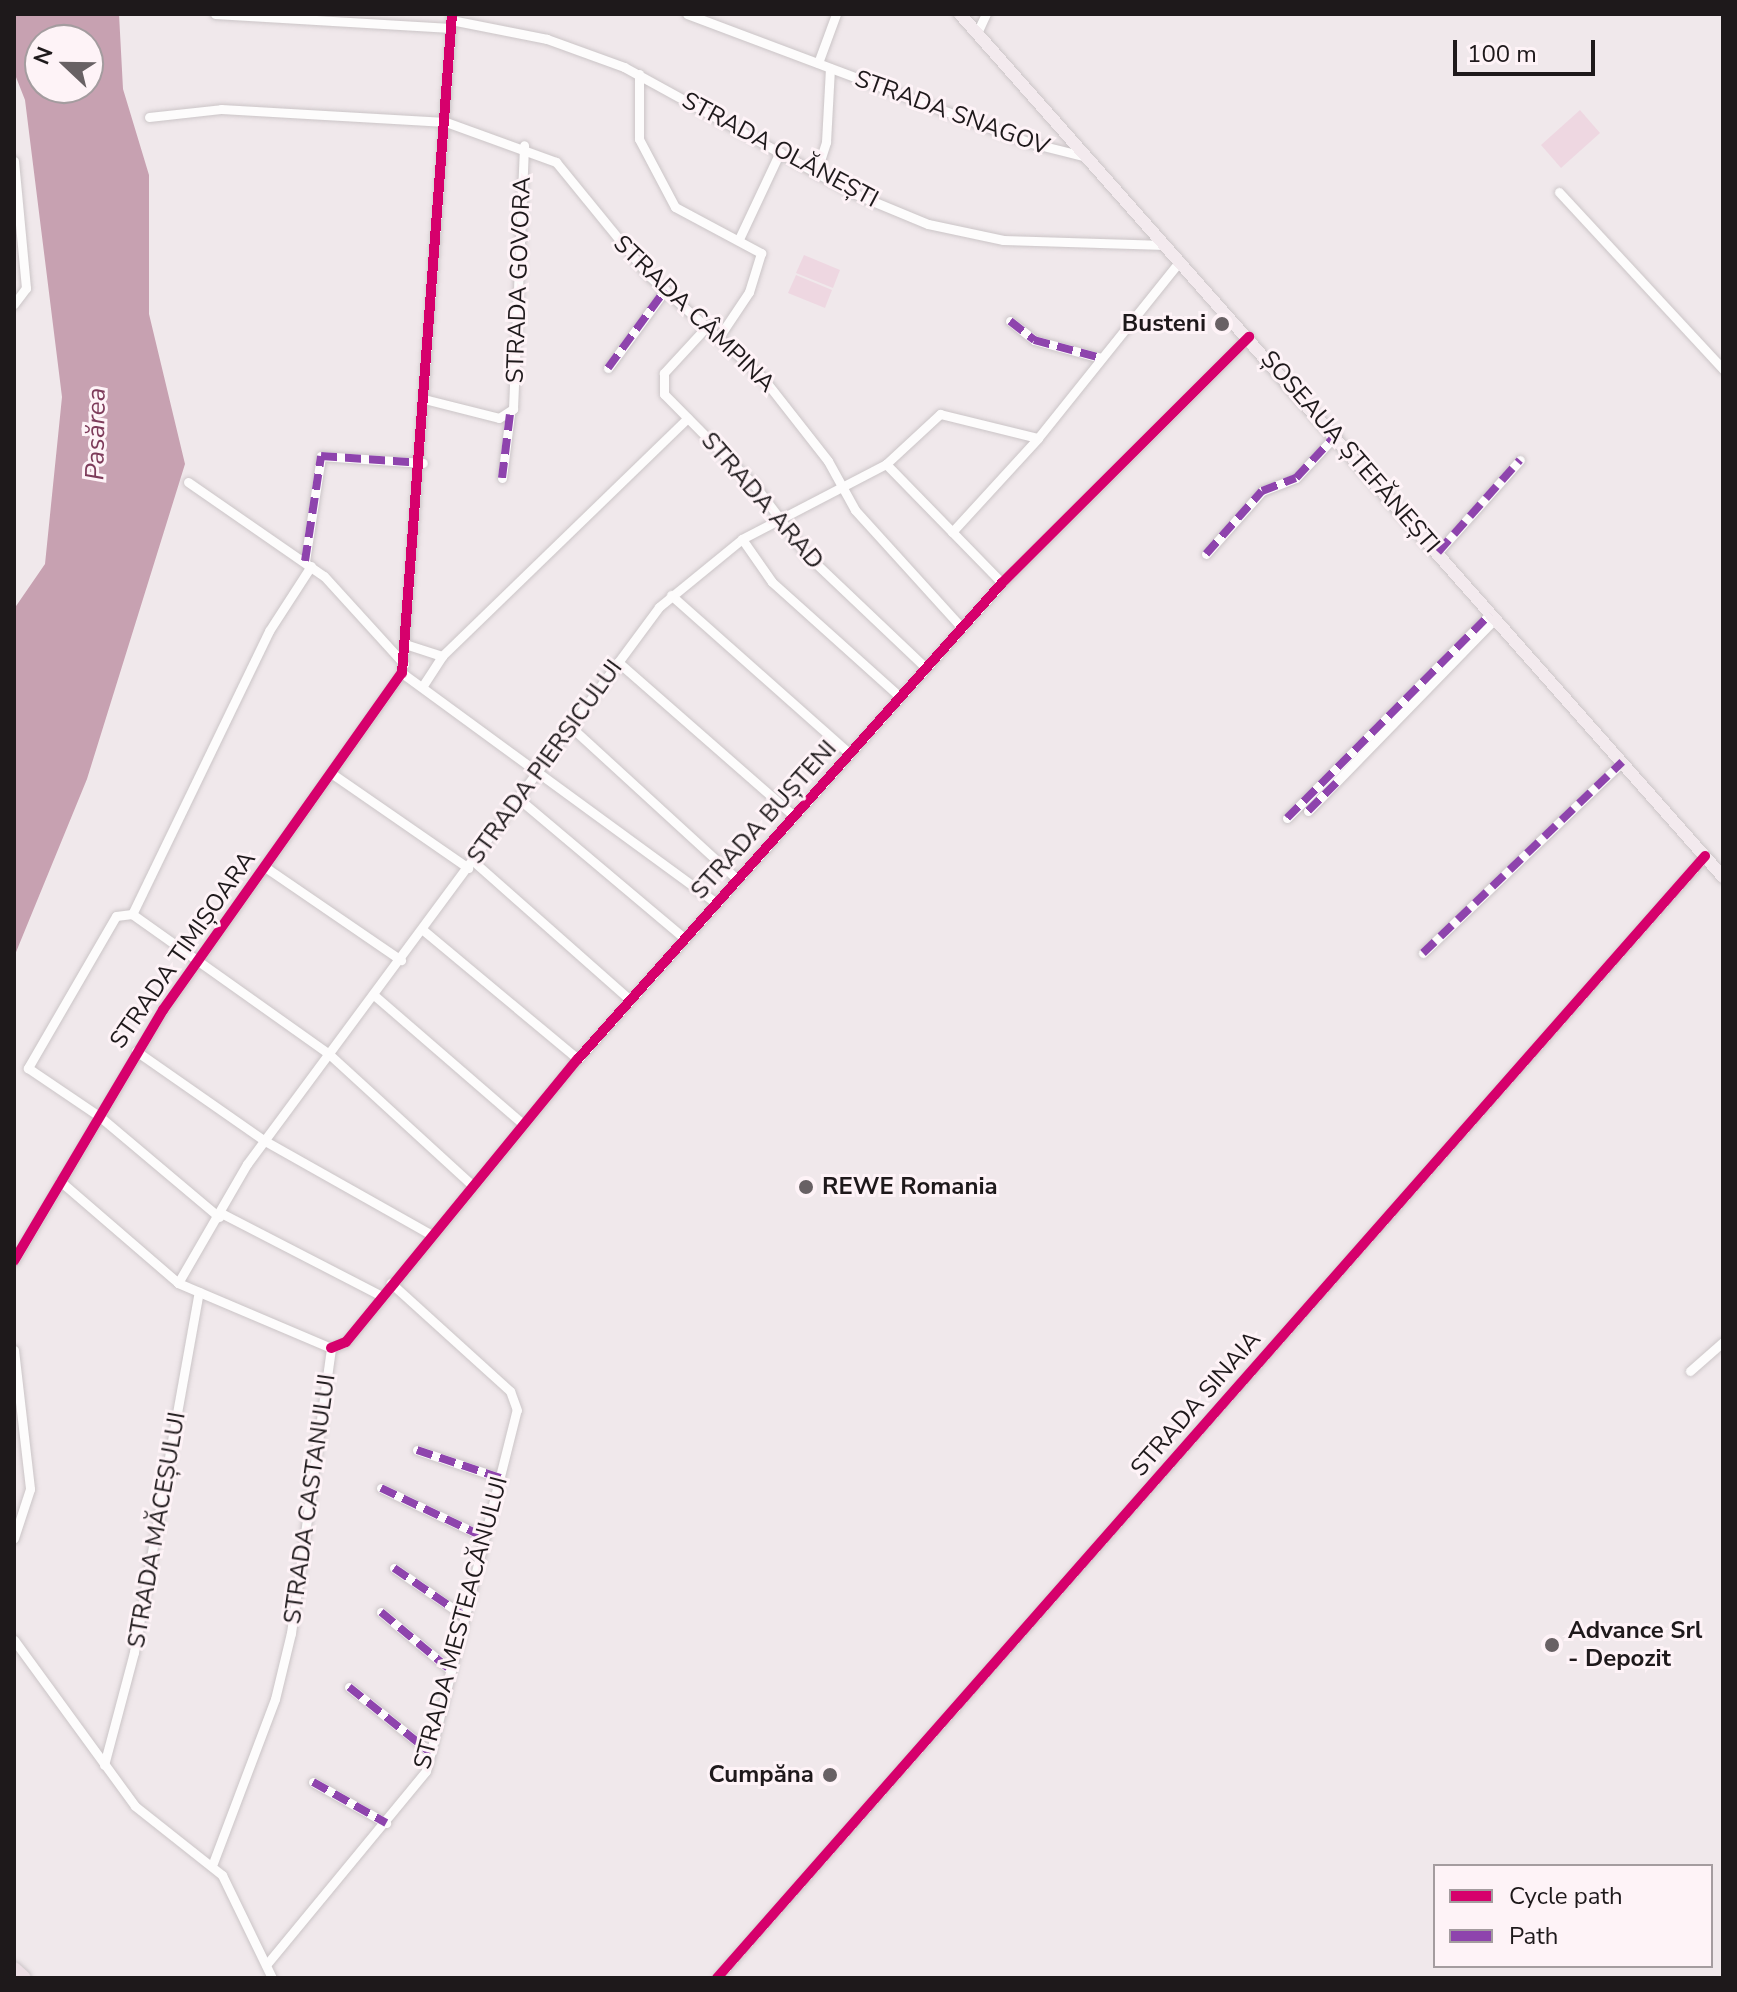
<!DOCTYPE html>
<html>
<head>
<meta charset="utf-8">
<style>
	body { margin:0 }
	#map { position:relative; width:1737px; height:1992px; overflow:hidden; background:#f0e8eb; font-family:"Nunito Sans",sans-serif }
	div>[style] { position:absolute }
	.green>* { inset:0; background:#eed7e1 }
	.water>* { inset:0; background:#c7a1b1 }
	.roads { filter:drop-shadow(0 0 2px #cbc5c7) drop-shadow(0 0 2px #cbc5c7) }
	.minor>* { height:9px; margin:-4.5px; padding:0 4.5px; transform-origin:4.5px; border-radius:4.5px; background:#fdfcfc }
	.major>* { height:12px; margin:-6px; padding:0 6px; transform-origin:6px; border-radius:6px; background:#f3eaee }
	.highway>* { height:14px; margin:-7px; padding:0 7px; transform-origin:7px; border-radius:7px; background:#ecdee4 }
	.quiet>* { height:8px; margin-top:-4px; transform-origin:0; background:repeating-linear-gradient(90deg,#8e44ad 0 16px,transparent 0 24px) }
	.cycleway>* { height:10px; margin:-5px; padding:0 5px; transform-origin:5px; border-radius:5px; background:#d6006c }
	.dots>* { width:22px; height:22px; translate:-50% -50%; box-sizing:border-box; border:4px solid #fef3f7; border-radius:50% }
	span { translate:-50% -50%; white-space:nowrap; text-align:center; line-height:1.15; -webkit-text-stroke:6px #fef3f7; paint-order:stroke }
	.street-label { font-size:24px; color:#1e191b }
	.poi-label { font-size:24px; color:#1e191b; font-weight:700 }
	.right { translate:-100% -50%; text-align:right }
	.left { translate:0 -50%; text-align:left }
	.water-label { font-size:26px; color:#7d3b5a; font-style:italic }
	.frame { position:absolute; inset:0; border:16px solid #1e191b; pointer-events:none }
	.legend { position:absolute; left:1433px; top:1864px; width:280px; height:104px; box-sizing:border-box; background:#fef3f7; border:2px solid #a49c9f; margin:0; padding:10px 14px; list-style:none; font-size:24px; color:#1e191b }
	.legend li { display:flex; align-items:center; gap:16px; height:40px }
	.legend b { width:40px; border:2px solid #a49c9f }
	.north { position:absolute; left:24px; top:24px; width:80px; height:80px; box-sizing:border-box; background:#fef3f7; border:2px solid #a49c9f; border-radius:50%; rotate:292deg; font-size:22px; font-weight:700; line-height:32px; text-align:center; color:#1e191b }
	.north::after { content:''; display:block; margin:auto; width:28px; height:36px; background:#686164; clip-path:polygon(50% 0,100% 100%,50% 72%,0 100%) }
	.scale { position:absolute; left:1453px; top:40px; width:142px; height:36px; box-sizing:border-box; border:4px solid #1e191b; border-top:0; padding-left:10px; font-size:24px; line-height:28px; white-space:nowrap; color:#1e191b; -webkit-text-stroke:6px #fef3f7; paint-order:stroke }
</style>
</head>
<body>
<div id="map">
	<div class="green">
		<i style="clip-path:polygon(1580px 110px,1600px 133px,1561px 168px,1541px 145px)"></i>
		<i style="clip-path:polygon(804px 255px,840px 270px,833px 288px,796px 273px)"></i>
		<i style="clip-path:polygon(796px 275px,832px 290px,825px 308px,788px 293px)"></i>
	</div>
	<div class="water">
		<i style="clip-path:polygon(evenodd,14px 14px,119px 14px,123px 89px,149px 175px,149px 314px,185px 464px,87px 779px,14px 957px,14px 609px,45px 564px,62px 397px,25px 100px,14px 72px,14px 14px,40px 40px,88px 40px,88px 88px,40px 88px,40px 40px)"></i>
	</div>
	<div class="roads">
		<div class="minor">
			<i style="left:215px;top:14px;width:236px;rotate:3.4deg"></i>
			<i style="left:687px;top:14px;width:363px;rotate:20.6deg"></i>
			<i style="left:1027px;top:142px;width:62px;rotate:14deg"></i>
			<i style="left:451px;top:20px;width:98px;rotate:11.2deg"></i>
			<i style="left:547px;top:39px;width:82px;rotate:20deg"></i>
			<i style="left:624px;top:67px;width:261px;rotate:28.8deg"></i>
			<i style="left:853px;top:193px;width:81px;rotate:22.5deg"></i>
			<i style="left:928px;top:224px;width:77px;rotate:12deg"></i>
			<i style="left:1003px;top:240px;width:162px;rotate:1.8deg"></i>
			<i style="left:977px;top:33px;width:21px;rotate:-65deg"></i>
			<i style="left:818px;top:63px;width:52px;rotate:-69.8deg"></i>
			<i style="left:639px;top:74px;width:65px;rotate:90deg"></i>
			<i style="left:639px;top:139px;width:77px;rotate:62.1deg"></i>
			<i style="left:675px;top:207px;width:98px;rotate:28.1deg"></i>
			<i style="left:761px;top:253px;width:41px;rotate:107.1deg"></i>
			<i style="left:749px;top:292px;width:50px;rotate:123.7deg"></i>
			<i style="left:149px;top:117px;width:72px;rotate:-6.3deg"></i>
			<i style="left:221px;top:109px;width:225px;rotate:3.3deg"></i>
			<i style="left:446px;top:122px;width:117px;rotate:20deg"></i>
			<i style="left:556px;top:162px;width:147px;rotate:50.8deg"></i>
			<i style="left:649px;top:276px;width:153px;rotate:41.8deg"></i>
			<i style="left:763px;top:378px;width:105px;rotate:51.9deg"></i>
			<i style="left:828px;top:461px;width:56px;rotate:61.1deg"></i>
			<i style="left:855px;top:510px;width:159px;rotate:47.8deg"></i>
			<i style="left:14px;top:161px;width:128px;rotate:84.6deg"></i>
			<i style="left:26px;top:288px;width:20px;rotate:127deg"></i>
			<i style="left:816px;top:173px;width:33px;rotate:-72deg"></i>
			<i style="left:826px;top:142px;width:74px;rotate:-86.9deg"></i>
			<i style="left:1559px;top:192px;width:241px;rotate:47.2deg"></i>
			<i style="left:739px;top:239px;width:96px;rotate:-64.8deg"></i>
			<i style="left:1010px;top:321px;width:31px;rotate:38deg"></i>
			<i style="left:1034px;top:340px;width:69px;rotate:15deg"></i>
			<i style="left:709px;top:324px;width:67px;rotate:132.6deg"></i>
			<i style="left:664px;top:373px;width:21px;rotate:90deg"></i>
			<i style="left:664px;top:394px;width:131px;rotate:45.3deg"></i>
			<i style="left:756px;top:487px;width:85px;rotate:53.1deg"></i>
			<i style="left:807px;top:555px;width:164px;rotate:43.5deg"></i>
			<i style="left:608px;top:368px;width:97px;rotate:-53.8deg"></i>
			<i style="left:428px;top:400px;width:73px;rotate:14.2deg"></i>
			<i style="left:499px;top:418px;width:17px;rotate:-33deg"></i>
			<i style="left:513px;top:409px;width:264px;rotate:-87.6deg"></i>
			<i style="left:886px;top:464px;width:166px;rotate:45.7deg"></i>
			<i style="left:502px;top:478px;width:64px;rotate:-82.9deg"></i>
			<i style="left:188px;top:482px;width:165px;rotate:34.7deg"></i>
			<i style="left:324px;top:576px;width:119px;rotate:47.7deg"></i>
			<i style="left:952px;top:532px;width:127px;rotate:-47.5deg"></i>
			<i style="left:1038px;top:438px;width:227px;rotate:-51.3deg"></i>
			<i style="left:742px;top:539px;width:52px;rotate:55.1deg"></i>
			<i style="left:772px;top:582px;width:172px;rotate:41.9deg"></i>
			<i style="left:1438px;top:552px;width:123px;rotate:-48.3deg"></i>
			<i style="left:1206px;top:554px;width:84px;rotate:-48.4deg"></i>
			<i style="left:1262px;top:491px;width:36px;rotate:-21deg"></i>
			<i style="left:1296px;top:478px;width:59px;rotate:-47.1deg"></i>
			<i style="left:305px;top:561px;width:106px;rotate:-81.3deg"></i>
			<i style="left:321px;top:456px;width:102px;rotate:3.9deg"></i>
			<i style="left:311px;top:566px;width:77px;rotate:122.9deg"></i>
			<i style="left:269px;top:631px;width:314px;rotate:115.8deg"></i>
			<i style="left:132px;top:914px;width:242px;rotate:35.4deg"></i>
			<i style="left:329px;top:1054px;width:193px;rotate:42.5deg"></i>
			<i style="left:671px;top:595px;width:239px;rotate:41.6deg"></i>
			<i style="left:408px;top:645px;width:36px;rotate:18deg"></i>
			<i style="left:442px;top:656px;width:342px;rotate:-44.1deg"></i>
			<i style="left:618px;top:662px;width:234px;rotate:41.2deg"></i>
			<i style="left:402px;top:673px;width:389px;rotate:36.2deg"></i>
			<i style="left:422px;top:687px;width:37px;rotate:-57deg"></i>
			<i style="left:571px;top:727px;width:225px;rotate:42.5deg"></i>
			<i style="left:331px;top:773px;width:167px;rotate:34.7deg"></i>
			<i style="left:519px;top:799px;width:217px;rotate:40.1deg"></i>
			<i style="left:1308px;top:811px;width:268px;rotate:-45.8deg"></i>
			<i style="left:1287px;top:818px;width:288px;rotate:-45.1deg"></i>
			<i style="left:473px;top:861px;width:210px;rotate:41.5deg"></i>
			<i style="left:265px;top:867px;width:165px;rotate:34.4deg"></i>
			<i style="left:132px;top:914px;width:16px;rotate:173deg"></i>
			<i style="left:116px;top:916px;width:176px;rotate:120.1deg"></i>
			<i style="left:28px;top:1068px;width:86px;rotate:34.1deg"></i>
			<i style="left:99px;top:1116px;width:157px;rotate:40.1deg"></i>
			<i style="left:423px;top:930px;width:202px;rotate:39.8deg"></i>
			<i style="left:1423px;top:953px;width:276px;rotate:-43.8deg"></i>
			<i style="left:374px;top:995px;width:197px;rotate:40.9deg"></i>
			<i style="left:136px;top:1051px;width:157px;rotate:34.9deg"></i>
			<i style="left:265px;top:1141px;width:189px;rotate:29.4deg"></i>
			<i style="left:60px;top:1181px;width:156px;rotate:40.8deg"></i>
			<i style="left:178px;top:1283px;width:166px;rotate:23deg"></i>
			<i style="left:221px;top:1213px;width:181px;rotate:27.3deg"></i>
			<i style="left:14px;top:1261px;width:292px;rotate:-59.3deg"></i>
			<i style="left:163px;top:1010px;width:413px;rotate:-54.7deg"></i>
			<i style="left:402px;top:673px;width:661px;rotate:-85.66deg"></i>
			<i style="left:178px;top:1283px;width:138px;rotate:-59.9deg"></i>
			<i style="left:247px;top:1164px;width:693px;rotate:-53.51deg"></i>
			<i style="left:659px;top:607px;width:107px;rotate:-39.3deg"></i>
			<i style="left:742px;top:539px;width:162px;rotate:-27.5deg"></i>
			<i style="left:886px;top:464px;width:74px;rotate:-42.8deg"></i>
			<i style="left:940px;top:414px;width:101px;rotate:13.8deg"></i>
			<i style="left:331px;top:1348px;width:16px;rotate:-22deg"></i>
			<i style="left:346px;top:1342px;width:366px;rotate:-50.7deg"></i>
			<i style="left:578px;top:1059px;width:637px;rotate:-48.31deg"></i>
			<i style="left:1002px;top:583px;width:349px;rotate:-44.9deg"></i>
			<i style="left:14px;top:1350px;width:140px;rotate:83.4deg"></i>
			<i style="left:30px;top:1489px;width:52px;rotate:108.1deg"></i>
			<i style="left:1690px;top:1371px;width:44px;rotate:-41.3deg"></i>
			<i style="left:417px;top:1450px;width:88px;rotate:18.6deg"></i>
			<i style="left:381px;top:1488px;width:112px;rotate:25.4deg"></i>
			<i style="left:394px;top:1568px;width:81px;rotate:34.5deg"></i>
			<i style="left:381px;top:1612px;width:87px;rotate:39.9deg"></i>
			<i style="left:14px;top:1640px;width:205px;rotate:53.9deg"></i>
			<i style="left:135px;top:1806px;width:111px;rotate:38.4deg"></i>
			<i style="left:222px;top:1875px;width:114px;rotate:64.1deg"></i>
			<i style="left:349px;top:1687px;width:105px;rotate:38.8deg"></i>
			<i style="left:104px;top:1765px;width:117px;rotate:-75.1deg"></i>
			<i style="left:134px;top:1652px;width:366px;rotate:-79.8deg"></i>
			<i style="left:313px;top:1782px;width:84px;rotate:29.3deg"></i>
			<i style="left:213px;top:1863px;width:175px;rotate:-69.3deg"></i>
			<i style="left:275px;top:1699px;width:68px;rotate:-76.4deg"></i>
			<i style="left:291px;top:1633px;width:288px;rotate:-82deg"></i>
			<i style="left:266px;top:1965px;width:251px;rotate:-50.5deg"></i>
			<i style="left:426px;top:1771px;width:372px;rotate:-75.9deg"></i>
			<i style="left:517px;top:1410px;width:20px;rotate:-110deg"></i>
			<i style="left:510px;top:1391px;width:161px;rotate:-137.8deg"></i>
			<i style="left:717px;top:1978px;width:1495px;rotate:-48.63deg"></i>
		</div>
		<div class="major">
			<i style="left:960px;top:14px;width:1152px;rotate:48.52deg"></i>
		</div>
		<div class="highway">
			<i style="left:14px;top:1969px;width:13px;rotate:42deg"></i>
		</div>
	</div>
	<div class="quiet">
		<i style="left:1010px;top:321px;width:31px;rotate:38deg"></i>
		<i style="left:1034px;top:340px;width:69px;rotate:15deg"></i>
		<i style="left:608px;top:368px;width:97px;rotate:-53.8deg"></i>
		<i style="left:502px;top:478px;width:64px;rotate:-82.9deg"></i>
		<i style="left:1438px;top:552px;width:123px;rotate:-48.3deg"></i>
		<i style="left:1206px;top:554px;width:84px;rotate:-48.4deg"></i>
		<i style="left:1262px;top:491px;width:36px;rotate:-21deg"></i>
		<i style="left:1296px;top:478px;width:59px;rotate:-47.1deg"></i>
		<i style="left:305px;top:561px;width:106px;rotate:-81.3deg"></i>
		<i style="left:321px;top:456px;width:102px;rotate:3.9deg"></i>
		<i style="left:1308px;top:811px;width:40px;rotate:-45deg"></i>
		<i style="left:1287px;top:818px;width:288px;rotate:-45.1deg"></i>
		<i style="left:1423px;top:953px;width:276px;rotate:-43.8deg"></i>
		<i style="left:417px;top:1450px;width:88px;rotate:18.6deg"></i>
		<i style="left:381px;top:1488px;width:112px;rotate:25.4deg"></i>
		<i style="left:394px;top:1568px;width:81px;rotate:34.5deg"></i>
		<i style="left:381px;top:1612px;width:87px;rotate:39.9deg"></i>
		<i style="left:349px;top:1687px;width:105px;rotate:38.8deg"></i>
		<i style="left:313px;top:1782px;width:84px;rotate:29.3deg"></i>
	</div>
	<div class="cycleway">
		<i style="left:14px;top:1261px;width:292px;rotate:-59.3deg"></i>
		<i style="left:163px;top:1010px;width:413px;rotate:-54.7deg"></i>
		<i style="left:402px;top:673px;width:661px;rotate:-85.66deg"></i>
		<i style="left:331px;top:1348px;width:16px;rotate:-22deg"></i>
		<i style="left:346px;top:1342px;width:366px;rotate:-50.7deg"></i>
		<i style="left:578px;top:1059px;width:637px;rotate:-48.31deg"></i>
		<i style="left:1002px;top:583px;width:349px;rotate:-44.9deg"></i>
		<i style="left:717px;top:1978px;width:1495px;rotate:-48.63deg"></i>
	</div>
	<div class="dots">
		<i style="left:1222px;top:324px;background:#686164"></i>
		<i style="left:806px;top:1187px;background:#686164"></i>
		<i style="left:1552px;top:1645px;background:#686164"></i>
		<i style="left:830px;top:1775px;background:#686164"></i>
	</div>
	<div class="street-label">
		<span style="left:952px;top:113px;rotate:20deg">STRADA SNAGOV</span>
		<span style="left:780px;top:150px;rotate:28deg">STRADA OLĂNEȘTI</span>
		<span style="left:519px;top:280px;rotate:-88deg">STRADA GOVORA</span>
		<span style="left:694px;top:314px;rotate:44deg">STRADA CÂMPINA</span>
		<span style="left:1350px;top:452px;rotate:49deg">ȘOSEAUA ȘTEFĂNEȘTI</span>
		<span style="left:762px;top:501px;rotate:49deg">STRADA ARAD</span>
		<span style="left:545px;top:762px;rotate:-54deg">STRADA PIERSICULUI</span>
		<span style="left:764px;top:820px;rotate:-48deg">STRADA BUȘTENI</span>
		<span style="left:183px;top:950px;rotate:-55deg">STRADA TIMIȘOARA</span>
		<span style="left:1196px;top:1404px;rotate:-49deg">STRADA SINAIA</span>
		<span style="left:310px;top:1499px;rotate:-82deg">STRADA CASTANULUI</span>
		<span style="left:157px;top:1530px;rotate:-80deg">STRADA MĂCEȘULUI</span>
		<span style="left:461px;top:1623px;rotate:-75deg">STRADA MESTEACĂNULUI</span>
	</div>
	<div class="poi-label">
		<span class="right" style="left:1206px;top:324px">Busteni</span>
		<span class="left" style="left:822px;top:1187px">REWE Romania</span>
		<span class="left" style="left:1568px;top:1645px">Advance Srl<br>- Depozit</span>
		<span class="right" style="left:814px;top:1775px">Cumpăna</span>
	</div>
	<div class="water-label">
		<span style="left:96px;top:434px;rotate:-89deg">Pasărea</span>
	</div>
	<div class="frame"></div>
	<ul class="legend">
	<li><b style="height:10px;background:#d6006c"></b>Cycle path</li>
	<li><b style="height:10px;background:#8e44ad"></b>Path</li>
	</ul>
	<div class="north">N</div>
	<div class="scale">100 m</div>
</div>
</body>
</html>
